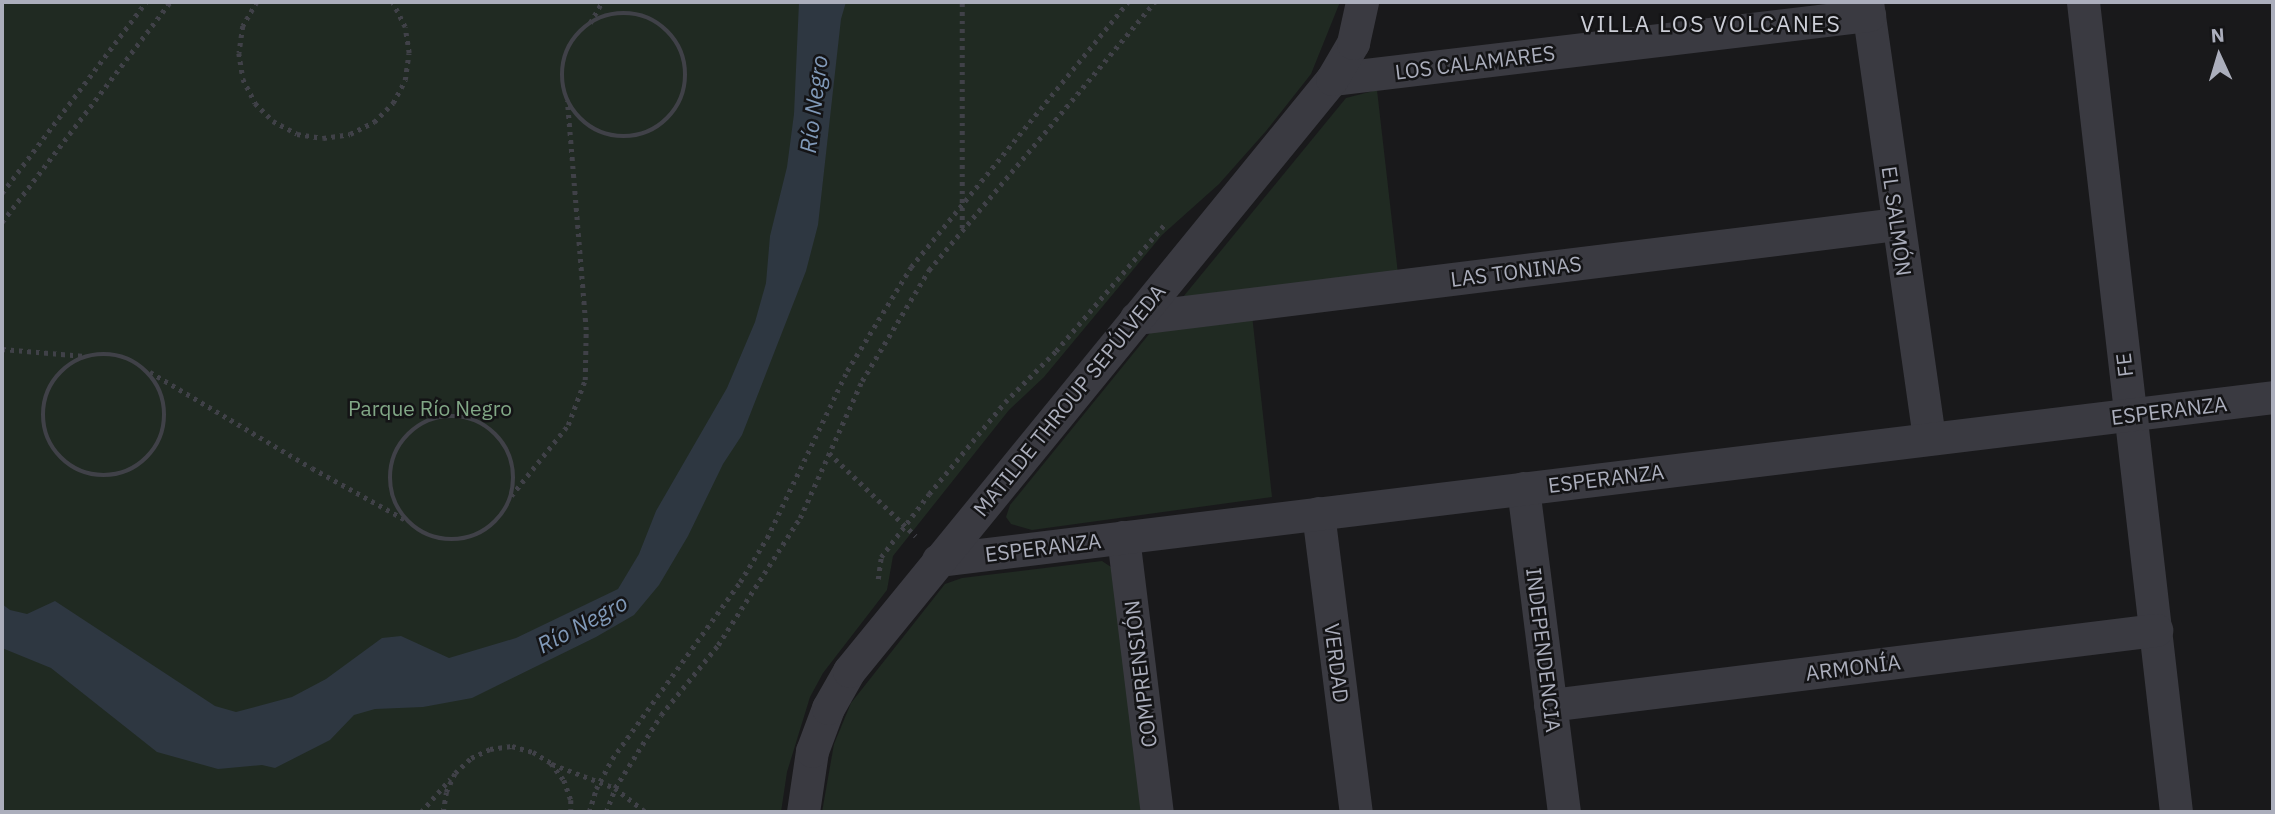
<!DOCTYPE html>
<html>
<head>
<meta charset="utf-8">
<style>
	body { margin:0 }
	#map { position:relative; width:2275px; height:814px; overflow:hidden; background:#19191b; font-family:"IBM Plex Sans",sans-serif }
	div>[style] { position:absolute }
	.green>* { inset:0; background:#202a22 }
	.water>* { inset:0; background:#2e3741 }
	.path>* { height:4.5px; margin-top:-2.25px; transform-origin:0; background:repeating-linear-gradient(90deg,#404148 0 3.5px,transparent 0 8.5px) }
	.path>.ring { margin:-2.25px; padding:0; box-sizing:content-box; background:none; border:4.5px solid #404148; border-radius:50% }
	.street>* { height:33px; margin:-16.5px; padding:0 16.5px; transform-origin:16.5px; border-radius:16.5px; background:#3a3a41 }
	span { translate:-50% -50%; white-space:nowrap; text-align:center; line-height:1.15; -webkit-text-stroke:5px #141416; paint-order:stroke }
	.street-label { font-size:21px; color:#abaebc }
	.park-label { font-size:21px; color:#81a786 }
	.neighbourhood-label { font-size:23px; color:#ccced7; letter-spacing:2px }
	.water-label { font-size:23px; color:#8099b8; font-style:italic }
	.frame { position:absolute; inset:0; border:4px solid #abaebc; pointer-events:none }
	.north { position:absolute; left:2184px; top:21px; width:70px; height:70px; -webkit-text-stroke:5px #141416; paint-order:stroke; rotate:356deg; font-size:19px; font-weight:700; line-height:28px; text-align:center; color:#abaebc }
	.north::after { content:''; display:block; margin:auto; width:24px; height:32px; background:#abaebc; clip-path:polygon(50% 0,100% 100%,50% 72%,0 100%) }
</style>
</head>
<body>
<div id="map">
	<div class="green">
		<i style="clip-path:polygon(2px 2px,1340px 2px,1311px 74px,1266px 131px,1219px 184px,1162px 235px,1044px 377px,1009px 410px,893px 556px,887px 590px,823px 673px,810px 697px,787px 772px,781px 812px,2px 812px)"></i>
		<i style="clip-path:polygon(1377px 90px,1398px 274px,1183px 297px,1346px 98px)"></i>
		<i style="clip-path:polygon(1252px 315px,1272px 497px,1032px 530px,1011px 524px,1006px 517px,1010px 505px,1154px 328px)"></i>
		<i style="clip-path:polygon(1102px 561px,1111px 567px,1146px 804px,1139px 812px,822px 812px,834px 744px,851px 703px,945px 584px,962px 578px)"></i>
	</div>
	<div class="water">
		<i style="clip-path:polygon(799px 2px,846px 2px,841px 19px,818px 225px,806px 271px,742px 435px,723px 464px,688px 536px,659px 585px,634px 615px,596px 637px,472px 698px,423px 707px,375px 709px,354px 715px,330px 740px,275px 768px,262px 765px,218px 769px,157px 752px,51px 668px,2px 648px,2px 604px,10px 610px,27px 614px,55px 601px,215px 706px,236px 712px,292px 697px,326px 679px,382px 638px,401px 636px,449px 658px,516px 638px,618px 589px,639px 554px,656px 511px,727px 388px,755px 322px,766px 283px,770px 236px,787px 167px,794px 114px)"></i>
	</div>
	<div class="path">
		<i style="left:257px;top:2px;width:28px;rotate:120deg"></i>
		<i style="left:243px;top:26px;width:27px;rotate:98deg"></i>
		<i style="left:239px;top:53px;width:26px;rotate:81deg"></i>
		<i style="left:243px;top:79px;width:27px;rotate:63deg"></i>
		<i style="left:255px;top:103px;width:25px;rotate:45deg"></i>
		<i style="left:273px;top:121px;width:27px;rotate:28deg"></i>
		<i style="left:297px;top:134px;width:26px;rotate:9deg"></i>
		<i style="left:323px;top:138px;width:27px;rotate:-8deg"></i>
		<i style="left:350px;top:134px;width:27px;rotate:-27deg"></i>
		<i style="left:374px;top:122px;width:27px;rotate:-45deg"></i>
		<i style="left:393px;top:103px;width:26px;rotate:-62deg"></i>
		<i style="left:405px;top:80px;width:27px;rotate:-82deg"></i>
		<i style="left:409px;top:53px;width:26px;rotate:-99deg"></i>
		<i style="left:405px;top:27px;width:28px;rotate:-117deg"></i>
		<i class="ring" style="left:562px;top:13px;width:119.5px;height:119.5px"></i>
		<i style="left:590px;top:23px;width:24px;rotate:-60deg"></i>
		<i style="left:2px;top:193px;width:239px;rotate:-53deg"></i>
		<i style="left:2px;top:222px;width:277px;rotate:-52.6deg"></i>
		<i style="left:962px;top:228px;width:226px;rotate:-90deg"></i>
		<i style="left:2px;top:349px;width:83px;rotate:4.8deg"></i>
		<i class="ring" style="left:43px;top:354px;width:117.5px;height:117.5px"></i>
		<i style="left:150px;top:372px;width:188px;rotate:30.7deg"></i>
		<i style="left:312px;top:468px;width:107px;rotate:29deg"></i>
		<i class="ring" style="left:390px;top:416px;width:119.5px;height:119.5px"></i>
		<i style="left:829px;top:453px;width:120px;rotate:43.7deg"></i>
		<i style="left:511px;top:496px;width:91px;rotate:-51.2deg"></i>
		<i style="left:568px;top:425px;width:48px;rotate:-69.3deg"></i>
		<i style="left:585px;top:380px;width:50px;rotate:-88.9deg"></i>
		<i style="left:586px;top:330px;width:230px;rotate:-94.7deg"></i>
		<i style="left:878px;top:579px;width:22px;rotate:-82deg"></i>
		<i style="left:881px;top:557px;width:79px;rotate:-52.7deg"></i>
		<i style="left:929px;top:494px;width:119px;rotate:-50.4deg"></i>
		<i style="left:1005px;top:402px;width:72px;rotate:-45deg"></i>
		<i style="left:1056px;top:351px;width:167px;rotate:-49.4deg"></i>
		<i style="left:552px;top:764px;width:67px;rotate:20.9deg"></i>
		<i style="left:615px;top:788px;width:39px;rotate:38deg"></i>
		<i style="left:421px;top:812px;width:44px;rotate:-48.7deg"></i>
		<i style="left:443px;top:812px;width:20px;rotate:-81deg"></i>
		<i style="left:446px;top:792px;width:21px;rotate:-65deg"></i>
		<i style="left:455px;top:773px;width:22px;rotate:-43deg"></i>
		<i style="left:471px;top:758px;width:21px;rotate:-25deg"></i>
		<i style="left:490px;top:749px;width:22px;rotate:-8deg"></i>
		<i style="left:512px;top:746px;width:22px;rotate:16deg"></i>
		<i style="left:533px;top:752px;width:21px;rotate:31deg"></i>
		<i style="left:551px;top:763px;width:21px;rotate:53deg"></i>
		<i style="left:564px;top:780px;width:21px;rotate:71deg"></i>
		<i style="left:571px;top:800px;width:12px;rotate:90deg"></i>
		<i style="left:589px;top:812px;width:24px;rotate:-73deg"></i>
		<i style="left:596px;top:789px;width:34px;rotate:-62deg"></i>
		<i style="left:612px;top:759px;width:218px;rotate:-54.1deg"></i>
		<i style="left:740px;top:582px;width:52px;rotate:-58.5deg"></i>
		<i style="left:767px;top:538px;width:185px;rotate:-64.4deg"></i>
		<i style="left:847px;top:371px;width:122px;rotate:-58.4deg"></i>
		<i style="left:911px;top:267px;width:343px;rotate:-50.7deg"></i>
		<i style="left:606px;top:812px;width:26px;rotate:-69deg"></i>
		<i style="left:615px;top:788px;width:86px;rotate:-57.8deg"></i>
		<i style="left:661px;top:715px;width:90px;rotate:-50.8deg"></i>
		<i style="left:718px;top:645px;width:151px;rotate:-57.2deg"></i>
		<i style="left:800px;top:518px;width:150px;rotate:-65.7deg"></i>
		<i style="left:862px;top:381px;width:130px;rotate:-58.9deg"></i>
		<i style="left:929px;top:270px;width:351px;rotate:-49.9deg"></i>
	</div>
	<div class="street">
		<i style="left:1867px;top:2px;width:441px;rotate:81.9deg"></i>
		<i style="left:2083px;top:2px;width:815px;rotate:83.45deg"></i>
		<i style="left:1332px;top:79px;width:541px;rotate:-6.8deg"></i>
		<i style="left:1136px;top:318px;width:767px;rotate:-7.04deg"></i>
		<i style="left:1523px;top:488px;width:327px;rotate:82.8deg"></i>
		<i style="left:1318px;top:513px;width:301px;rotate:82.8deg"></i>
		<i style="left:1123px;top:537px;width:277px;rotate:83deg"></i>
		<i style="left:938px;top:560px;width:1345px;rotate:-6.96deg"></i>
		<i style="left:1550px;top:705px;width:611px;rotate:-7.06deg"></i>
		<i style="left:803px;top:812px;width:62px;rotate:-81.6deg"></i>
		<i style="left:812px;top:751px;width:46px;rotate:-69.6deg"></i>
		<i style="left:828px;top:708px;width:43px;rotate:-60.4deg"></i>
		<i style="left:849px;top:671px;width:764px;rotate:-50.79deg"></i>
		<i style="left:1332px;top:79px;width:42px;rotate:-59.7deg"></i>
		<i style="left:1353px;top:43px;width:42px;rotate:-77.6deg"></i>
	</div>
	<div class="street-label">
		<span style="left:1475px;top:62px;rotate:-7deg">LOS CALAMARES</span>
		<span style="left:1897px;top:221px;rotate:82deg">EL SALMÓN</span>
		<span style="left:1516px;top:271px;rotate:-7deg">LAS TONINAS</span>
		<span style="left:2124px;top:365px;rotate:-97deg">FE</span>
		<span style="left:1069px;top:400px;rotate:-51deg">MATILDE THROUP SEPÚLVEDA</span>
		<span style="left:2169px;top:410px;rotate:-7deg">ESPERANZA</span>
		<span style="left:1606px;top:478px;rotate:-7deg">ESPERANZA</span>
		<span style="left:1043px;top:547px;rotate:-7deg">ESPERANZA</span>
		<span style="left:1544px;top:650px;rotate:83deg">INDEPENDENCIA</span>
		<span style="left:1337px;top:663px;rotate:83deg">VERDAD</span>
		<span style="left:1853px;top:667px;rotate:-7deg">ARMONÍA</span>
		<span style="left:1140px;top:674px;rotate:-97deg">COMPRENSIÓN</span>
	</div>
	<div class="park-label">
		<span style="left:430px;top:408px">Parque Río Negro</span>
	</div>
	<div class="neighbourhood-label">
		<span style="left:1711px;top:23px">VILLA LOS VOLCANES</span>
	</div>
	<div class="water-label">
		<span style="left:813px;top:104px;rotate:-83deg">Río Negro</span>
		<span style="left:582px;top:623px;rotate:-28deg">Río Negro</span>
	</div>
	<div class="frame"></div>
	<div class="north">N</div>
</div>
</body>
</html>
